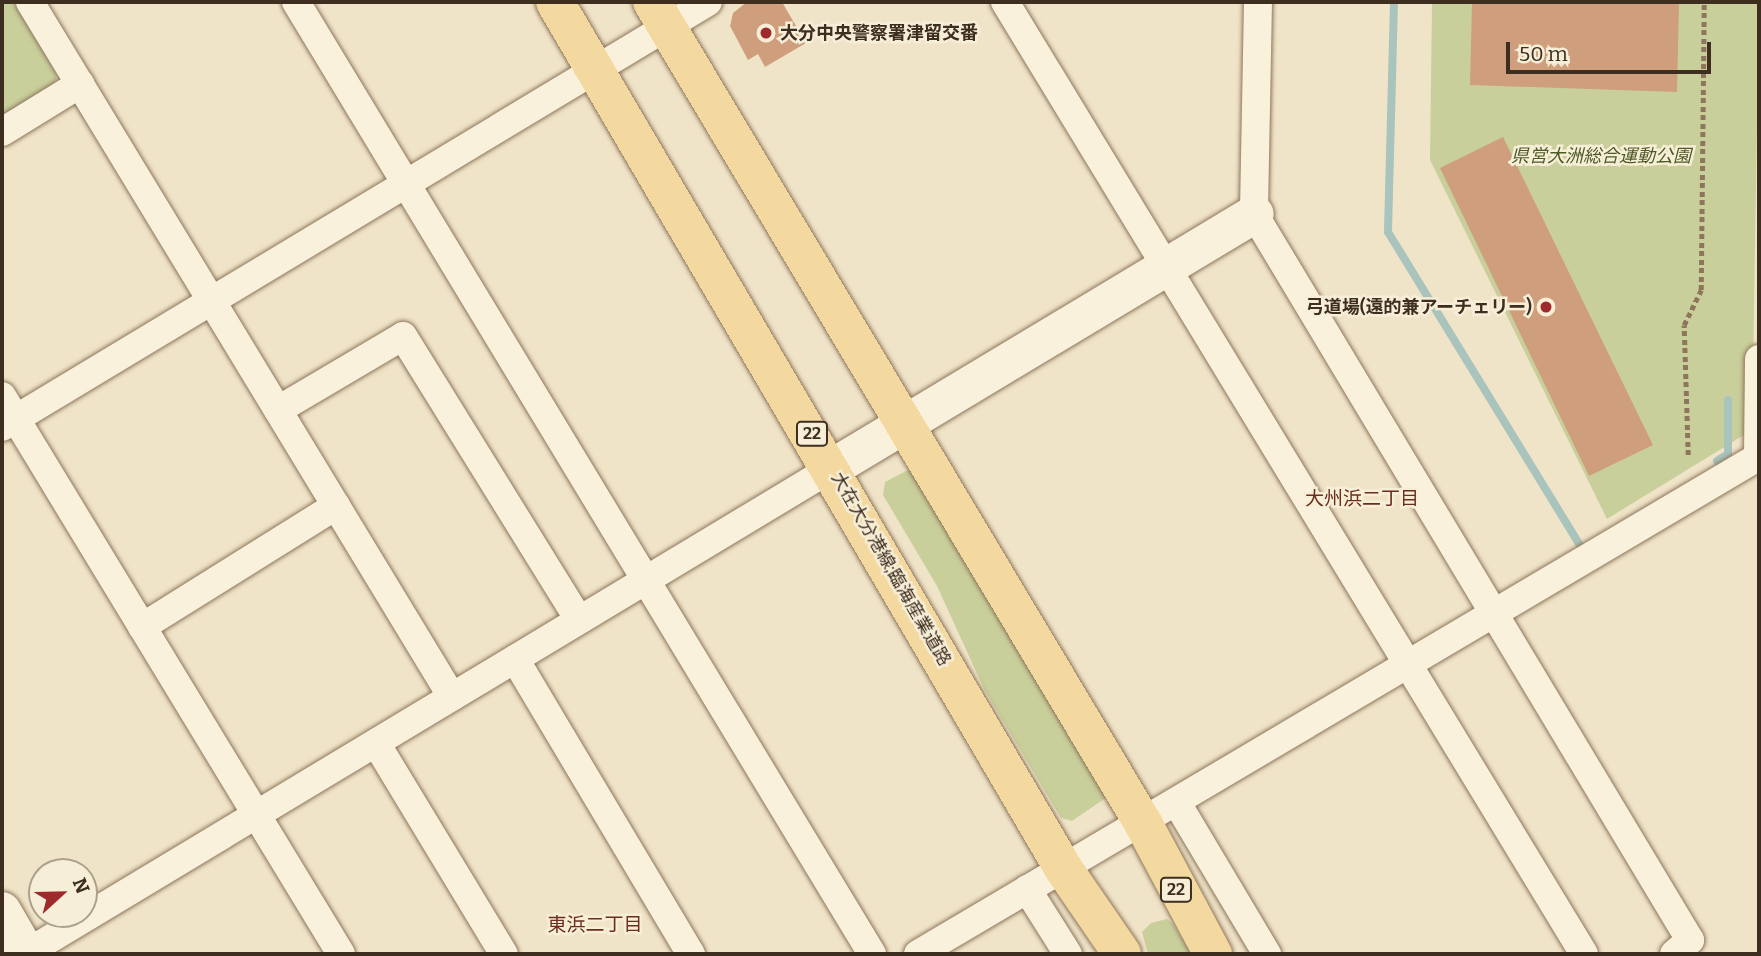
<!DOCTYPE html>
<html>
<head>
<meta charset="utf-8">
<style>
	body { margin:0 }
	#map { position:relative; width:1761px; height:956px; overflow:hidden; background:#f0e4c8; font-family:Bitter,"Noto Sans JP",serif }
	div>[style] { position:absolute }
	.green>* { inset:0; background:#c9cf9b }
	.stream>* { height:8px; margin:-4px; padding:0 4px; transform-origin:4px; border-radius:4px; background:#a9c4bc }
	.building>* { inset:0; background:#cf9f7d }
	.path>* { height:4.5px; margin-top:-2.25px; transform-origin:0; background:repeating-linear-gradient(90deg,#8d765c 0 5px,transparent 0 8.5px) }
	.roads { filter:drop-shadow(0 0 2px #8d765c) drop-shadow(0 0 2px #8d765c) }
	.street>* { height:28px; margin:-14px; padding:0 14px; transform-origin:14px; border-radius:14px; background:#faf1dc }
	.secondary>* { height:38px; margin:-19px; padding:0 19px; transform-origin:19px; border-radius:19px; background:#faf1dc }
	.primary>* { height:38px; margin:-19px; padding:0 19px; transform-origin:19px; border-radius:19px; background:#f3d9a0 }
	.dots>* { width:19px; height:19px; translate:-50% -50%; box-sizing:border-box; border:4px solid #f7eed8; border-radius:50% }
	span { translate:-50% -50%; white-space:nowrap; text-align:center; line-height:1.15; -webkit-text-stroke:5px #f7eed8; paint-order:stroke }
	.shield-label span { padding:2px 5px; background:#f7eed8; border:2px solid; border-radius:5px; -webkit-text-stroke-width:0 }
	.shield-label { font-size:16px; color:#3d2e20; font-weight:700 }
	.poi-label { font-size:18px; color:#3d2e20; font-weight:700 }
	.left { translate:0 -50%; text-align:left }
	.right { translate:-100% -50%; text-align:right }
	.park-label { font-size:18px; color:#4d5a26; font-style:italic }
	.street-label { font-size:18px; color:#3d2e20 }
	.neighbourhood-label { font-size:19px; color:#6b2e1e }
	.frame { position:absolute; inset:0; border:4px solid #3d2e20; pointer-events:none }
	.north { position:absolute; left:28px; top:858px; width:70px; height:70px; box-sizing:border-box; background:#f7eed8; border:2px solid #ada18e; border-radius:50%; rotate:68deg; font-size:19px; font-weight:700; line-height:28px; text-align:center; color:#3d2e20 }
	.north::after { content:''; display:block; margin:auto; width:24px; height:32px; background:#9e2a2b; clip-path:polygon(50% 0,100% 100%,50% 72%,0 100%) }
	.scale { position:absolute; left:1506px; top:42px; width:205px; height:32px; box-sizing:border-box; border:4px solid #3d2e20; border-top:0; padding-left:9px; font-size:21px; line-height:24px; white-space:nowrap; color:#3d2e20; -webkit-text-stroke:5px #f7eed8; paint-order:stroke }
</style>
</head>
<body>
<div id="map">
	<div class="green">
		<i style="clip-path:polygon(2px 2px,13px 2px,57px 75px,53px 90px,2px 121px)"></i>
		<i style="clip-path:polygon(1432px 2px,1759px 2px,1752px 430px,1607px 519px,1430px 160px)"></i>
		<i style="clip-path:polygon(908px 470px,914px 471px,1107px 797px,1072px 821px,1061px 818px,984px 689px,937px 586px,883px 495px,885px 482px)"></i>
		<i style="clip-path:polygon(1167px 919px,1173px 924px,1191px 954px,1148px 954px,1142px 932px,1151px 923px)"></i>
	</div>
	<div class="stream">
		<i style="left:1394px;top:2px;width:230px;rotate:91.5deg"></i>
		<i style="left:1388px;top:232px;width:366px;rotate:58.5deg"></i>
		<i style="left:1717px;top:461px;width:13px;rotate:-32deg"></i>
		<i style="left:1728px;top:454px;width:54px;rotate:-90deg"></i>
	</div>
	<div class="building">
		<i style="clip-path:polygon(747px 2px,782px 2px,806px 43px,765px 67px,758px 54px,748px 60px,730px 26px,733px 13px)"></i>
		<i style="clip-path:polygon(1472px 2px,1679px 2px,1677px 92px,1470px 85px)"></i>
		<i style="clip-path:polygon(1503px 137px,1653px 445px,1589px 476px,1440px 168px)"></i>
	</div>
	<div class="path">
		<i style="left:1688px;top:455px;width:130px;rotate:-91.8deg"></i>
		<i style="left:1684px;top:325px;width:39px;rotate:-64deg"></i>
		<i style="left:1701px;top:290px;width:288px;rotate:-89.4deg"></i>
	</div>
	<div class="roads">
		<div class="street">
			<i style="left:30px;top:2px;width:813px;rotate:58.73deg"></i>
			<i style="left:296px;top:2px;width:1113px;rotate:58.82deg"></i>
			<i style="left:1005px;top:2px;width:1114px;rotate:58.69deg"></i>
			<i style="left:1258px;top:2px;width:212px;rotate:91.1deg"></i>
			<i style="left:1254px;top:214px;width:847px;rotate:59.01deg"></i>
			<i style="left:1690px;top:940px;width:21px;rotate:139deg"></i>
			<i style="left:2px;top:132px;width:92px;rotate:-31.6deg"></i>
			<i style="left:2px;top:396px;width:653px;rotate:58.72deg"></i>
			<i style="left:278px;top:410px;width:145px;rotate:-30.6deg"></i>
			<i style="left:403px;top:336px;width:334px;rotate:58.2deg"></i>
			<i style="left:2px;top:427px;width:824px;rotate:-31.05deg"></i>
			<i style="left:142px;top:627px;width:229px;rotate:-32deg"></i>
			<i style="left:515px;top:659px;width:344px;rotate:59.2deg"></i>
			<i style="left:376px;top:743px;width:247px;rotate:58.8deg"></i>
			<i style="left:1177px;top:803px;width:176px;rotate:59.2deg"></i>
			<i style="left:1027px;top:889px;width:77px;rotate:57.8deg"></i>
			<i style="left:25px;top:954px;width:942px;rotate:-31.06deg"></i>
			<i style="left:918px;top:954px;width:976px;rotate:-30.61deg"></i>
			<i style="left:1758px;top:457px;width:98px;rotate:-89.4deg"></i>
		</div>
		<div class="secondary">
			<i style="left:832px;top:468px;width:493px;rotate:-31deg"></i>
			<i style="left:2px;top:911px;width:50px;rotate:59.8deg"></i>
		</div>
		<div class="primary">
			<i style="left:555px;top:2px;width:1004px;rotate:59.6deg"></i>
			<i style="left:1063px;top:868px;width:104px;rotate:55.5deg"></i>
			<i style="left:652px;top:2px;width:957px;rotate:59.12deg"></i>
			<i style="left:1143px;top:823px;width:149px;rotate:61.9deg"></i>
		</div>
	</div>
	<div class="dots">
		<i style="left:766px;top:33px;background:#9e2a2b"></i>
		<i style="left:1546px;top:307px;background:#9e2a2b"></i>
	</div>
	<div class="shield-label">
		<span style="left:812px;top:434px">22</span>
		<span style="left:1176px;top:890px">22</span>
	</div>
	<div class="poi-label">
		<span class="left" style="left:780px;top:33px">大分中央警察署津留交番</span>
		<span class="right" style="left:1532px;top:307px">弓道場(遠的兼アーチェリー)</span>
	</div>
	<div class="park-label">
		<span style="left:1601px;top:156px">県営大洲総合運動公園</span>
	</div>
	<div class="street-label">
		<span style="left:891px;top:569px;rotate:60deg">大在大分港線;臨海産業道路</span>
	</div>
	<div class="neighbourhood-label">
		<span style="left:1362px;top:499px">大州浜二丁目</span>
		<span style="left:595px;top:925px">東浜二丁目</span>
	</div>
	<div class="frame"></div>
	<div class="north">N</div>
	<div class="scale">50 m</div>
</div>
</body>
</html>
